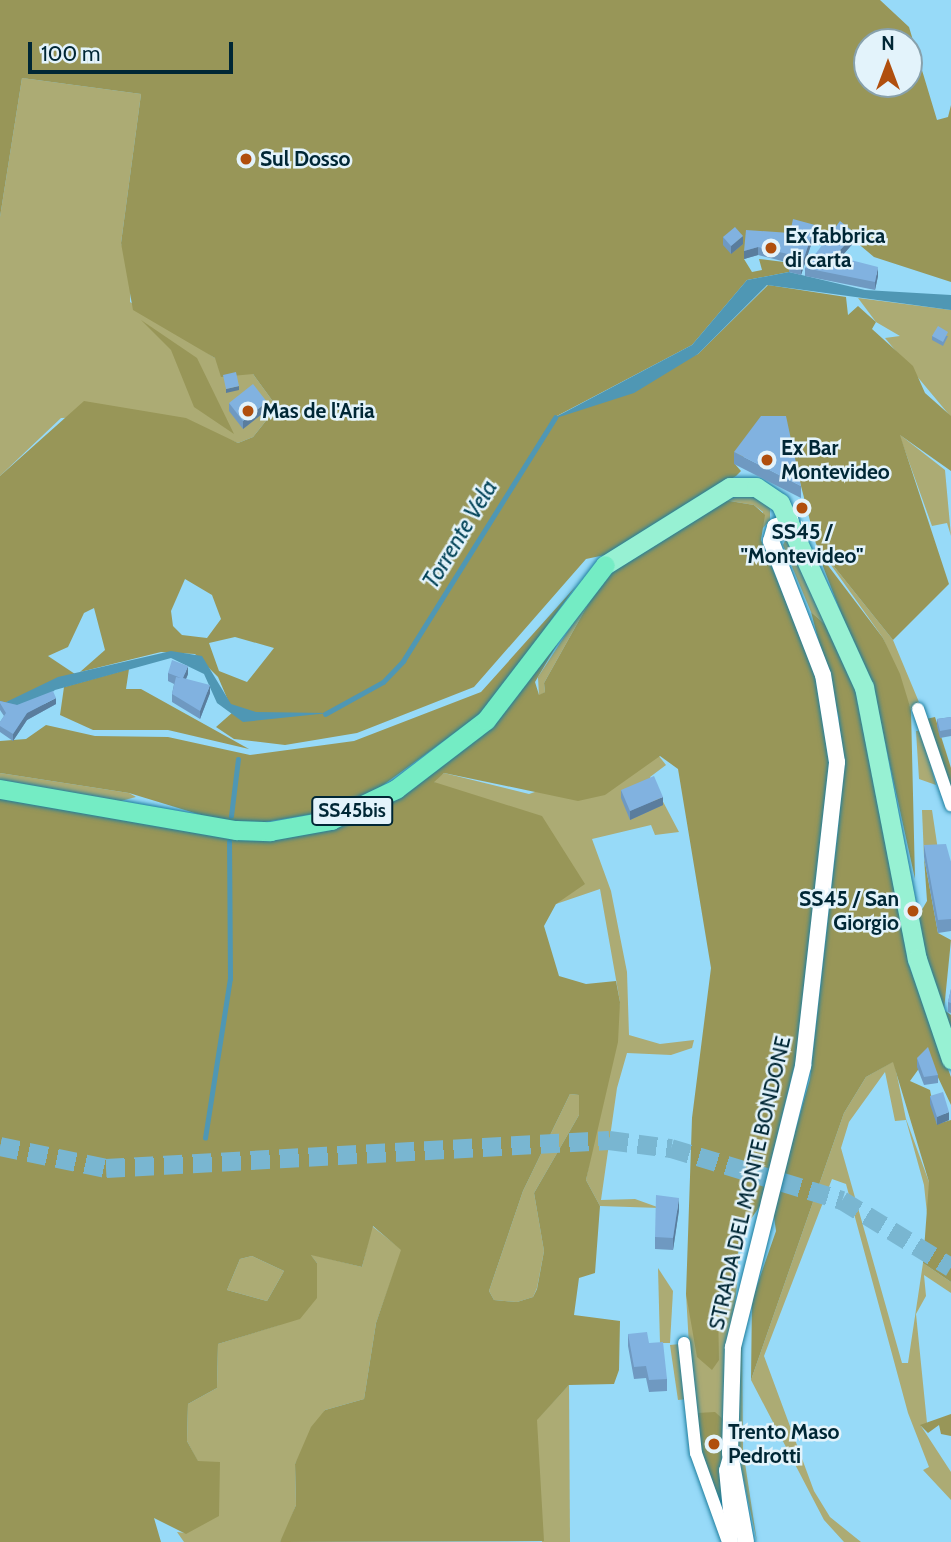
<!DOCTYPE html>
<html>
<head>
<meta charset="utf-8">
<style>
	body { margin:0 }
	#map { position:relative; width:951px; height:1542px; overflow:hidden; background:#97daf8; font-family:Cabin,sans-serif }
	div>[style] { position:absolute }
	.green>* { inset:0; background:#acab74 }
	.forest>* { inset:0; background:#989658 }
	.water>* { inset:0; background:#4f97b4 }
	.stream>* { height:4.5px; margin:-2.25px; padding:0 2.25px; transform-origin:2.25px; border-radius:2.25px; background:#4f97b4 }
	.trunk-tunnel>* { height:19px; margin-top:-9.5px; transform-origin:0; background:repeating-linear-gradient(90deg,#79b6d1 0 19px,transparent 0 29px) }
	.roads { filter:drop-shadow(0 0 2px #1d7e9f) drop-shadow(0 0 2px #1d7e9f) }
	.minor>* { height:12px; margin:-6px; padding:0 6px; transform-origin:6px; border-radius:6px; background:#fff }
	.tertiary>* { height:16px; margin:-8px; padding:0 8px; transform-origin:8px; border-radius:8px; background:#fff }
	.primary>* { height:19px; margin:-9.5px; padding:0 9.5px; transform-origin:9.5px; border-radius:9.5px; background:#97f1d3 }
	.trunk>* { height:19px; margin:-9.5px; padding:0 9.5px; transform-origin:9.5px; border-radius:9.5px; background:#74ecc4 }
	.wall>* { inset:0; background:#6f99c1 }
	.shaded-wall>* { inset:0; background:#5a7d9d }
	.building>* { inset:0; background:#81b2e0 }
	.dots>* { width:19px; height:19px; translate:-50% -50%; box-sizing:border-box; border:4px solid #e3f3fb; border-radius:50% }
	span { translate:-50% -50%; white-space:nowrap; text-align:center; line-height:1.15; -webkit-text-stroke:5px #e3f3fb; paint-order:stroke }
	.shield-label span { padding:2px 5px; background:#e3f3fb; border:2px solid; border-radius:5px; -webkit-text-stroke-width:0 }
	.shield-label { font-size:19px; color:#002735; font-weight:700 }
	.poi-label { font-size:21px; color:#002735; font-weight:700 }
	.left { translate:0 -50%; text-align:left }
	.right { translate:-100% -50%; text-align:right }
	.street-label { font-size:21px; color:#002735 }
	.water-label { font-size:23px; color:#034459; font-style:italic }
	.north { position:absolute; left:853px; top:28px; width:70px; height:70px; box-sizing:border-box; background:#e3f3fb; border:2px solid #88a1ac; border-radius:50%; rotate:0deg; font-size:19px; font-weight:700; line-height:28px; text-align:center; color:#002735 }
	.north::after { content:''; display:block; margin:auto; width:24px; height:32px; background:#b04f0e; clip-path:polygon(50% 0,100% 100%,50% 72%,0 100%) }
	.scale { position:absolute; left:28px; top:42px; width:205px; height:32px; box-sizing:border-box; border:4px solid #002735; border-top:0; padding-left:9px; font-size:21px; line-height:24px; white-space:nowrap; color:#002735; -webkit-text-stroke:5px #e3f3fb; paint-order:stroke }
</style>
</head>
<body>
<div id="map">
	<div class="green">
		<i style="clip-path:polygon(22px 78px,141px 94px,121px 243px,131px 272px,130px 302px,215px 358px,253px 374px,277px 407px,253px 437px,238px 443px,166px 415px,61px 418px,0 476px,0 217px)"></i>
		<i style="clip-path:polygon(858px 298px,951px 310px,951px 417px,885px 338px,900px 336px,876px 322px)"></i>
		<i style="clip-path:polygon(899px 434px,945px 470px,951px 536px,947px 523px,932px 526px)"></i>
		<i style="clip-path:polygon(750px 493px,770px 507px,770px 520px,763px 528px,763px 512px,754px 505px,724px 500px)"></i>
		<i style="clip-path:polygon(786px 539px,827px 626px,811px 612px,783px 545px)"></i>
		<i style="clip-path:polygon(816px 544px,893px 640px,921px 707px,911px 710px,883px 638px)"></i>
		<i style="clip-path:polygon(605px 574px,544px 683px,545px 692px,539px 696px,538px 677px)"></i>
		<i style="clip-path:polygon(916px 731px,922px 731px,936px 785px,919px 779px)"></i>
		<i style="clip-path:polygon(655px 751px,666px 765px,650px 777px,679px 832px,655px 835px,651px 825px,592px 839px,611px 891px,627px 972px,629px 1035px,660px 1044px,694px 1040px,692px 1048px,671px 1055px,627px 1053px,617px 1088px,601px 1200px,635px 1199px,660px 1208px,600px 1206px,586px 1180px,620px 1002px,600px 889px,556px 904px,433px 781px,444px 773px,529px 794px)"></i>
		<i style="clip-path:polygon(0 773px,129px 793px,136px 797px,117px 802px,0 781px)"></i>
		<i style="clip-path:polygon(922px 810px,932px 810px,939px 857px,924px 857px)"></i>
		<i style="clip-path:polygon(894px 1061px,906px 1119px,929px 1182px,929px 1233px,924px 1185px,906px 1120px,895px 1121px,885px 1072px,849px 1122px,841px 1148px,902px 1363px,908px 1363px,923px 1263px,951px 1282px,951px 1293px,924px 1275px,926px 1296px,916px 1314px,927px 1423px,921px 1426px,951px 1472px,951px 1500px,923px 1470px,929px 1467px,908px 1413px,846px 1184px,832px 1179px,764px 1356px,814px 1491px,830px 1517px,861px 1542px,844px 1542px,824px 1520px,751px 1380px,844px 1113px,866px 1077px)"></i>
		<i style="clip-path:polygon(570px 1094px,579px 1095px,579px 1115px,534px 1193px,544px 1251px,537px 1288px,533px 1297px,517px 1302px,494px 1300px,489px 1291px,523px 1191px)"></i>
		<i style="clip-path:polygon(372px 1226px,402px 1250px,376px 1323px,364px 1399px,325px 1410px,295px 1464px,296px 1505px,284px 1536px,280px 1542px,184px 1542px,177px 1532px,186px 1533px,198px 1462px,187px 1441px,188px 1404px,217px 1388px,218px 1344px,279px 1325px,317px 1297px,317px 1263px,310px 1254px,362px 1267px)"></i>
		<i style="clip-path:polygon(252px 1256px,284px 1271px,267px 1301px,227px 1290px,240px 1259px)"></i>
		<i style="clip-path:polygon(658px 1268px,673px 1291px,670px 1343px,660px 1343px)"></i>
		<i style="clip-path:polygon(737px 1284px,721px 1463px,726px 1531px,692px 1397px,686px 1294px,697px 1300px)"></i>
		<i style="clip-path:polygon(742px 1331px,743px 1450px,757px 1542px,734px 1435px)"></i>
		<i style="clip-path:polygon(680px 1344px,687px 1399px,678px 1400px,670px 1345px)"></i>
		<i style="clip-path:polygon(569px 1385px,570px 1542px,542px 1542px,536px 1420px)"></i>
	</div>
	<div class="forest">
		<i style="clip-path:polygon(evenodd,0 0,880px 0,909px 27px,937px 120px,948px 117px,951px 105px,951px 282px,874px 257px,855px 241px,827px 247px,812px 242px,815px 233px,790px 241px,744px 259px,752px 272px,762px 270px,759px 259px,792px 263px,789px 272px,747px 280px,692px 345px,553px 418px,698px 354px,768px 285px,846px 297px,848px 315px,858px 306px,868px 315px,876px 322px,872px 329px,913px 366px,925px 393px,951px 416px,951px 471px,900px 435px,949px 584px,893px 640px,816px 544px,786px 428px,734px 463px,741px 471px,736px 476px,605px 555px,586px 559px,474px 687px,357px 733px,285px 745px,234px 739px,216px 727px,233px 712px,218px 677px,195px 654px,161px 652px,80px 672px,105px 650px,94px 608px,84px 613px,68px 647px,48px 656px,75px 674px,0 705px,0 476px,84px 401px,186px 418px,238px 443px,253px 437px,277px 407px,253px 374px,221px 377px,215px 358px,133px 310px,121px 243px,141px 94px,22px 78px,0 217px,0 0,867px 42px,909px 42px,909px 84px,867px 84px,867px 42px,0 0,185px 579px,212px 595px,221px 619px,207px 638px,182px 635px,173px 626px,171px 611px,185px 579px,0 0,235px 637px,274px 648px,247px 682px,219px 671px,209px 643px,235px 637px)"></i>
		<i style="clip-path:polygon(141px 320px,197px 358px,234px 434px,194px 407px,171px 350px)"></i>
		<i style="clip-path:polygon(evenodd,724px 500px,754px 505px,765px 515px,761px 540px,817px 678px,829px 764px,802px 1035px,760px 1206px,739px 1236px,737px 1284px,718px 1308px,719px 1360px,712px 1370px,697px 1357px,686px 1294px,692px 1118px,711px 968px,678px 769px,660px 756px,605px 795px,578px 801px,444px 773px,434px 782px,542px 816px,585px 884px,556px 904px,544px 926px,559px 976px,586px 984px,616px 981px,620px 1002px,618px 1042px,586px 1180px,600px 1206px,595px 1273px,579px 1278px,574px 1315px,620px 1321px,619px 1370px,614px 1384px,569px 1385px,537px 1420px,544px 1541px,280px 1542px,296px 1505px,295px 1464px,311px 1427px,325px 1410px,364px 1399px,376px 1323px,401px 1250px,373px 1226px,362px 1267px,311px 1255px,317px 1263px,317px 1298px,300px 1319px,218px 1344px,217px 1388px,188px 1404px,187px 1441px,198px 1461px,220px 1462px,219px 1516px,186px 1534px,154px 1518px,161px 1542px,0 1542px,0 797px,326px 828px,366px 814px,425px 779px,582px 602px,535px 682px,539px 695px,545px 692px,544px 683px,605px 574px,724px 500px,570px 1094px,579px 1095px,579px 1115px,534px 1193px,544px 1251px,537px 1289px,533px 1297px,517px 1302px,494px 1300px,489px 1291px,523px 1191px,570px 1094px,724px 500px,252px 1256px,284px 1271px,267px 1301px,227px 1290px,240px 1259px,252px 1256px)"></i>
		<i style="clip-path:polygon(817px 551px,883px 638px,900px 674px,911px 710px,915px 879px,877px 706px)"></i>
		<i style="clip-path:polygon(576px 586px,485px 711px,375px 791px,325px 812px,259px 823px,211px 818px,129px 793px,0 773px,0 741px,26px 739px,46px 725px,95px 736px,168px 737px,250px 755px,354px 741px,481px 692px)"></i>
		<i style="clip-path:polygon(811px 612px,827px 626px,859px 693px,909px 965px,951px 1077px,951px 1105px,928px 1056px,910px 1081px,930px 1090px,937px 1124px,951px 1120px,951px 1282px,923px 1263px,929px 1182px,893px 1062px,866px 1077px,844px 1113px,751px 1380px,752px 1300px,776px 1231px,773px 1210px,810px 1079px,839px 820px,839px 718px)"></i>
		<i style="clip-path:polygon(129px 669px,126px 689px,141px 689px,249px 749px,168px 730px,93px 730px,60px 715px,64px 687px)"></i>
		<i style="clip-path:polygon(935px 717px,951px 768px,951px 790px,926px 719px)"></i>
		<i style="clip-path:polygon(924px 857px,938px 933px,951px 940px,944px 1010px,951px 1015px,951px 1043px,936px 1007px,917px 918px,927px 901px)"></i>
		<i style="clip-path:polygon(715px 1412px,724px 1420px,726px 1531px,697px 1450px,697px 1413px)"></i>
		<i style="clip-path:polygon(951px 1414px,951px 1436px,941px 1434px,939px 1425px,928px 1433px,920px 1425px)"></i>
	</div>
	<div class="water">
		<i style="clip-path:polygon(789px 272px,865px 290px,951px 295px,951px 310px,767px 285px,698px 354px,634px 393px,550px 420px,692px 345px,747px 280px)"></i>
		<i style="clip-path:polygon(171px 651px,202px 656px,231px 704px,256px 712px,329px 713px,243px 722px,217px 703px,204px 674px,171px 658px,55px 690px,35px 705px,0 710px,0 705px,58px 677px)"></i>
	</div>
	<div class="stream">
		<i style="left:325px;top:714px;width:66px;rotate:-28.9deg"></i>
		<i style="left:383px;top:682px;width:29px;rotate:-46deg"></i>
		<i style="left:403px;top:661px;width:287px;rotate:-58deg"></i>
		<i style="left:231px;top:816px;width:57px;rotate:-83deg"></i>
		<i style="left:205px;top:1138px;width:161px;rotate:-81.1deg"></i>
		<i style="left:230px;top:979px;width:137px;rotate:-90.4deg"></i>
	</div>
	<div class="trunk-tunnel">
		<i style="left:0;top:1146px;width:108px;rotate:11.7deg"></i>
		<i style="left:106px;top:1168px;width:504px;rotate:-3.19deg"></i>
		<i style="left:609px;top:1140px;width:63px;rotate:7.4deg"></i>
		<i style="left:671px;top:1148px;width:179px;rotate:16.9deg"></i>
		<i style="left:842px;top:1200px;width:128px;rotate:31.6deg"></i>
	</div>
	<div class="roads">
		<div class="minor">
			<i style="left:918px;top:709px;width:102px;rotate:71deg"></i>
			<i style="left:684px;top:1343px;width:111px;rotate:83.8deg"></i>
			<i style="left:696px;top:1453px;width:95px;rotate:70.2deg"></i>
			<i style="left:730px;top:1453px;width:18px;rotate:106deg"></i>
			<i style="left:725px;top:1470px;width:72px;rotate:84.4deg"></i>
		</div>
		<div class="tertiary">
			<i style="left:746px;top:1542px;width:90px;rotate:-100.2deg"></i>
			<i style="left:730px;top:1453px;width:106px;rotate:-88.4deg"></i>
			<i style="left:733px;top:1347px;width:290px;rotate:-76deg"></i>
			<i style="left:803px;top:1066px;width:306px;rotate:-83.6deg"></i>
			<i style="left:837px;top:762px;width:88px;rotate:-99.1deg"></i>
			<i style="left:823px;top:675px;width:144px;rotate:-111.2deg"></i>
			<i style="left:771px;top:541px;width:15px;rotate:-74deg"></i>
			<i style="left:775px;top:527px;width:17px;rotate:-24deg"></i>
		</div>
		<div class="primary">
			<i style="left:605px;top:565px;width:147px;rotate:-32deg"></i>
			<i style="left:730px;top:487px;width:26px"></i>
			<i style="left:756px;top:487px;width:29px;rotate:34deg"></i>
			<i style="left:780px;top:503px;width:202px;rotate:65.5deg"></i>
			<i style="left:864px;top:687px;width:277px;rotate:79deg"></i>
			<i style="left:917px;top:959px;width:106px;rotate:71.2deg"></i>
		</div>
		<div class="trunk">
			<i style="left:0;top:789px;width:240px;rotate:9.9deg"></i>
			<i style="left:236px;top:830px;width:34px;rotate:2deg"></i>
			<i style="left:270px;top:831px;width:62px;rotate:-10.2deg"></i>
			<i style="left:331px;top:820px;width:72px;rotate:-25.5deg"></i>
			<i style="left:396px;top:789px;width:113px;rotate:-37.5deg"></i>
			<i style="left:486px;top:720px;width:195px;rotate:-52.5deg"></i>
		</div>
	</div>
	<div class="wall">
		<i style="clip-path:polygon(790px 233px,815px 233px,801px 275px,789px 272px,790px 263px,758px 255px,744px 259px,744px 251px)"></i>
		<i style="clip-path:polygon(723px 237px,743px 244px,731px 254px,723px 245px)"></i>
		<i style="clip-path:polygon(855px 241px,841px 257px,878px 276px,875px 290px,805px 276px,805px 268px)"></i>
		<i style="clip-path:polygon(932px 336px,948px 336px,943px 346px,932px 340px)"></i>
		<i style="clip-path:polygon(229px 403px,267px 410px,243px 429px,229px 411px)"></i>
		<i style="clip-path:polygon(734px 452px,801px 486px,801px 498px,734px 464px)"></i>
		<i style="clip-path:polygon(168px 673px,188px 674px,186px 679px,210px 693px,200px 719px,172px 702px,172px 694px,174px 684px,168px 681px)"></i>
		<i style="clip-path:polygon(0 701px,17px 705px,56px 704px,27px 720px,13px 741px,0 732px,0 722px,4px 716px,0 710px)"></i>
		<i style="clip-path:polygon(951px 717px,951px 736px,940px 738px,937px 726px,937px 719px)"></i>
		<i style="clip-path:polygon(621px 790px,663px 805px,630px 820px,621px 798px)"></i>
		<i style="clip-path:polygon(924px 845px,951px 862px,951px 931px,938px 933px,924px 857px)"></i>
		<i style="clip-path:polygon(951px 989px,951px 1013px,948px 1012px,948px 1002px)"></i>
		<i style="clip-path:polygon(917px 1058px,938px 1075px,938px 1083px,924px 1085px,917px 1067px)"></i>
		<i style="clip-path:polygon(930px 1096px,949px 1120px,937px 1125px,930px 1104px)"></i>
		<i style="clip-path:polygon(679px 1210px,673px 1250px,655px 1249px,655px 1237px)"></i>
		<i style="clip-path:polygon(628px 1334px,649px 1343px,667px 1379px,667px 1391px,649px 1392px,646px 1378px,634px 1379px,628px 1346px)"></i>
	</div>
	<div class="shaded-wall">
		<i style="clip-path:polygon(815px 225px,815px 233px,801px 275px,801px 267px)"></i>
		<i style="clip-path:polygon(855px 233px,855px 241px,835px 264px,835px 256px)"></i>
		<i style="clip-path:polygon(743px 236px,743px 244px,731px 254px,731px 246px)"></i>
		<i style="clip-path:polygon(758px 247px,758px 255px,744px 259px,744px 251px)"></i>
		<i style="clip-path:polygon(878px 267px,878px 276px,875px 290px,875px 282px)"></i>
		<i style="clip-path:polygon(239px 386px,239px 390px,226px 393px,226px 389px)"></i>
		<i style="clip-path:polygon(267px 402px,267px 410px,243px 429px,243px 421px)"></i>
		<i style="clip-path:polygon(188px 666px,188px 674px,183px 686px,183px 678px)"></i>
		<i style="clip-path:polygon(210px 685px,210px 693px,200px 719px,200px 711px)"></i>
		<i style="clip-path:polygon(56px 698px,56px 704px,27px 720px,13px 741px,13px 734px,27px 713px)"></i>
		<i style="clip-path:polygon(663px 797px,663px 805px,630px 820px,630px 811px)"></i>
		<i style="clip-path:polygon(949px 1112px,949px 1120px,937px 1125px,937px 1117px)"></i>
		<i style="clip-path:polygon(679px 1198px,679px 1210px,673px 1250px,673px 1238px)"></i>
	</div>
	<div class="building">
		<i style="clip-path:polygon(793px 219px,815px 225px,801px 267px,789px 263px,792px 255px,758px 247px,744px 251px,746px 230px,790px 233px)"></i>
		<i style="clip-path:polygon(840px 221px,855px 233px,835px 256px,878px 267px,875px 282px,805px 268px)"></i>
		<i style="clip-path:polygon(735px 227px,743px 236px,731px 246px,723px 237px)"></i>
		<i style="clip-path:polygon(938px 326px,948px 332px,943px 342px,932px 336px)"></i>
		<i style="clip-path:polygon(236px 372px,239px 386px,226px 389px,223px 375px)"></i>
		<i style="clip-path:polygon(253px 384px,267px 402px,243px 421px,229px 403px)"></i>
		<i style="clip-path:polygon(761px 416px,786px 416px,801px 486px,734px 452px)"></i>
		<i style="clip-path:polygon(172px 660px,188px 666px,183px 678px,210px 685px,200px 711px,172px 694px,176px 677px,181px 678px,168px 673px)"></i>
		<i style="clip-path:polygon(53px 691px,56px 698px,27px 713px,13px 734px,0 726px,0 722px,6px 713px,0 703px,0 701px,17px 705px)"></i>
		<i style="clip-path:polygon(951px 717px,951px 729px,940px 731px,937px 719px)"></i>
		<i style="clip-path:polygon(654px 776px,663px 797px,630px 811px,621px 790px)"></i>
		<i style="clip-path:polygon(946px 844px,951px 862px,951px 919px,938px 920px,924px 845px)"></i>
		<i style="clip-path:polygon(951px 989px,951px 1003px,948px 1002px)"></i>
		<i style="clip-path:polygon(928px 1047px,938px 1075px,924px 1077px,917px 1058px)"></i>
		<i style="clip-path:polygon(943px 1092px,949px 1112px,937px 1117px,930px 1096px)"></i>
		<i style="clip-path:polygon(656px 1195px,679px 1198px,673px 1238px,655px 1237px)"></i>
		<i style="clip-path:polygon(647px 1332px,649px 1343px,663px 1342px,667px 1379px,649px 1380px,646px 1366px,634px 1367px,628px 1334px)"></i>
	</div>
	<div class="dots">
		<i style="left:246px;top:159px;background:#b04f0e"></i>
		<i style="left:771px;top:248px;background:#b04f0e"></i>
		<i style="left:248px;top:411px;background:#b04f0e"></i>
		<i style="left:767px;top:460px;background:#b04f0e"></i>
		<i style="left:802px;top:508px;background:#b04f0e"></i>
		<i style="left:913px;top:911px;background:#b04f0e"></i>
		<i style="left:714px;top:1444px;background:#b04f0e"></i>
	</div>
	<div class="shield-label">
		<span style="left:352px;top:811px">SS45bis</span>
	</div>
	<div class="poi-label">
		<span class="left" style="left:260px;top:159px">Sul Dosso</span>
		<span class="left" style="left:785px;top:248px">Ex fabbrica<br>di carta</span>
		<span class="left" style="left:262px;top:411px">Mas de l'Aria</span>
		<span class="left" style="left:781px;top:460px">Ex Bar<br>Montevideo</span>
		<span style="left:802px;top:544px">SS45 /<br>"Montevideo"</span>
		<span class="right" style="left:899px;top:911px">SS45 / San<br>Giorgio</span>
		<span class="left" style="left:728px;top:1444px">Trento Maso<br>Pedrotti</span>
	</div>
	<div class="street-label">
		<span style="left:750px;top:1183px;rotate:-77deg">STRADA DEL MONTE BONDONE</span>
	</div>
	<div class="water-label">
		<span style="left:460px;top:534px;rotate:-59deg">Torrente Vela</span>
	</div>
	<div class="north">N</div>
	<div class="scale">100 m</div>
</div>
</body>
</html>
